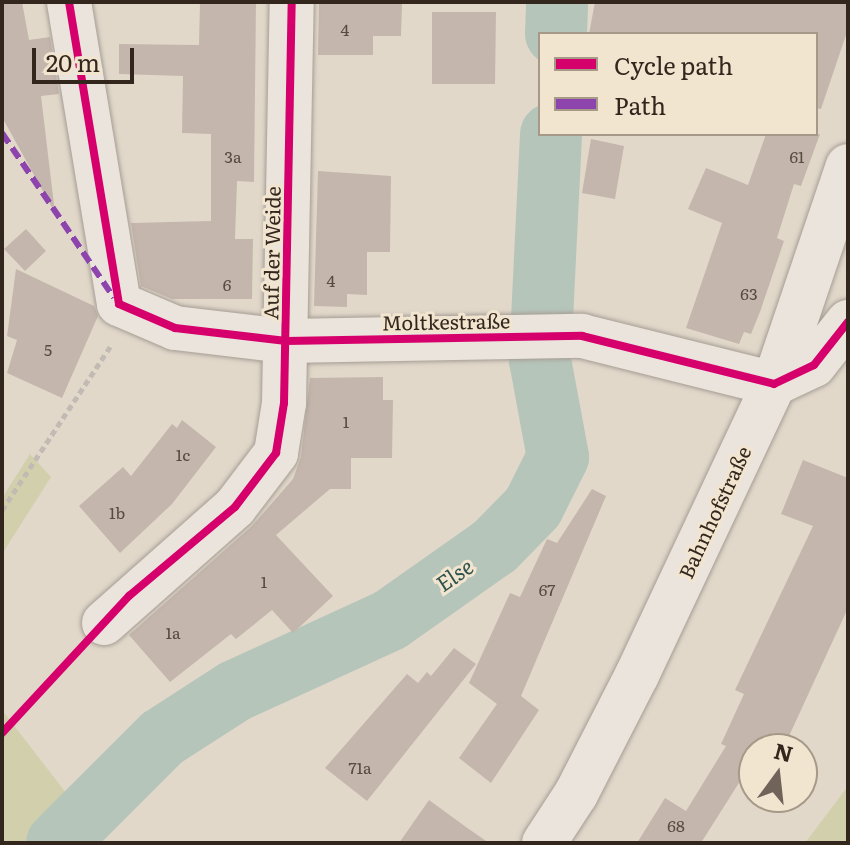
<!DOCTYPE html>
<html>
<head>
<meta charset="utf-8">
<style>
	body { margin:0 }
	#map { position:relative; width:850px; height:845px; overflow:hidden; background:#e1d8ca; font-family:Literata,serif }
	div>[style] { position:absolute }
	.green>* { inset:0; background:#d2cfad }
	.river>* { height:62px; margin:-31px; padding:0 31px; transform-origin:31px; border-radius:31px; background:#b6c5ba }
	.building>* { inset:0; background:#c4b6ac }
	.path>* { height:5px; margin-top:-2.5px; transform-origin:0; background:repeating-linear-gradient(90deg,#c2bbb3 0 6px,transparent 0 10px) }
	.roads { filter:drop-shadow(0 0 2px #a69d94) drop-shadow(0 0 2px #a69d94) }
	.minor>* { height:44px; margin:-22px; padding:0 22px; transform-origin:22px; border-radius:22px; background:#eae4dc }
	.quiet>* { height:6px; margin-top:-3px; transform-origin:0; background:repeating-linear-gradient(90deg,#8e44ad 0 12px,transparent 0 18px) }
	.cycleway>* { height:8px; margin:-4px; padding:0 4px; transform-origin:4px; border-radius:4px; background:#d6006c }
	span { translate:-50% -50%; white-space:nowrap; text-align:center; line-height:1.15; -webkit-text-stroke:6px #f2e5d0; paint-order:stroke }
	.number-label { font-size:16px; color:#574a41 }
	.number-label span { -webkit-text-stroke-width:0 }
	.street-label { font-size:20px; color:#33261d }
	.water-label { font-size:22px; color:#2e524c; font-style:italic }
	.frame { position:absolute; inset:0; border:4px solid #33261d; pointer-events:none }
	.legend { position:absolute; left:538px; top:32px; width:280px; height:104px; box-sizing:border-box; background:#f2e5d0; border:2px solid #a69988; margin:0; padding:10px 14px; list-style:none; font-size:24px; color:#33261d }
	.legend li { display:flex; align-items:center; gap:16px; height:40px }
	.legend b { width:40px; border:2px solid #a69988 }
	.north { position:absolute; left:738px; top:733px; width:80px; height:80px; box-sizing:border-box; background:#f2e5d0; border:2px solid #a69988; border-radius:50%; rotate:15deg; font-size:22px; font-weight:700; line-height:32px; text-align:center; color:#33261d }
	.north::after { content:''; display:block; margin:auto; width:28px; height:36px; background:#70645a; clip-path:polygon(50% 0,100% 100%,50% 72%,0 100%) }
	.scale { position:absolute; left:32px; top:48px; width:102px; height:36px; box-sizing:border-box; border:4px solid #33261d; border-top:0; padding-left:10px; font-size:24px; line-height:28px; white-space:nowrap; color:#33261d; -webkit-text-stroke:6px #f2e5d0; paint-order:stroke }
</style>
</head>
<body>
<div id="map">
	<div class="green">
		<i style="clip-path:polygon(30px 454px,51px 477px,2px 554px,2px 498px)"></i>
		<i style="clip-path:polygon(2px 710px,104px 842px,103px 843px,2px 843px)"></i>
		<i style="clip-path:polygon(848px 786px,848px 843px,805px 843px)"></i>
	</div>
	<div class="river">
		<i style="left:556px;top:34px;width:32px;rotate:-88deg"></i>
		<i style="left:57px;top:843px;width:148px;rotate:-45deg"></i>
		<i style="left:162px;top:738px;width:87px;rotate:-32.8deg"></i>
		<i style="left:235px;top:691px;width:170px;rotate:-24.6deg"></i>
		<i style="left:390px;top:620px;width:128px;rotate:-35.2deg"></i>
		<i style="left:495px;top:546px;width:54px;rotate:-45.7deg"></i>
		<i style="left:533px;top:507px;width:56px;rotate:-63.4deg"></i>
		<i style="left:558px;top:457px;width:99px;rotate:-100.5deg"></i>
		<i style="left:540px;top:360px;width:226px;rotate:-87.2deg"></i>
	</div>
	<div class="building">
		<i style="clip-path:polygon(2px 2px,22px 2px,29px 40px,50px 37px,59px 94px,41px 96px,55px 213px,2px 117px)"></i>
		<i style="clip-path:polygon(200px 2px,256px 2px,254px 182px,237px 181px,235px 239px,253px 239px,252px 299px,172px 299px,141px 286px,131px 223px,211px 221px,211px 134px,182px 133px,183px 76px,119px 74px,119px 44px,199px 45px)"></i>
		<i style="clip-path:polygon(319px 2px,402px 2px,401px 36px,373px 36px,373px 55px,318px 55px)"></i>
		<i style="clip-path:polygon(595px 2px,848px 2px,848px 29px,821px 109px,816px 108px,816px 34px,589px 34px)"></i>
		<i style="clip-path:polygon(432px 12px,496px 12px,495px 84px,432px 84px)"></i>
		<i style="clip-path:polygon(766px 134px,820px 134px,801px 186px,794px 184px,777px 238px,784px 241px,760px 312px,751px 334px,744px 332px,739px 344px,686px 328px,722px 223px,688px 209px,706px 168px,748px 185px)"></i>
		<i style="clip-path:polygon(591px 139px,624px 146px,615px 199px,582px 193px)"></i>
		<i style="clip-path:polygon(318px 171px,391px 176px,390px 252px,367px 252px,367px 295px,347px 294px,347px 307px,314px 306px)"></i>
		<i style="clip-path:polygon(26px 229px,46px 251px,25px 271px,4px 249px)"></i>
		<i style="clip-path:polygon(16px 269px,94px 306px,98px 316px,62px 398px,7px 373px,17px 340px,7px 336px)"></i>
		<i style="clip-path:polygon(383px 377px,383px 400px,393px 400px,392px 458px,351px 458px,351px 489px,330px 489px,276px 535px,333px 596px,293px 633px,272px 610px,236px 639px,231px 634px,170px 682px,129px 635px,252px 526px,293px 479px,301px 457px,310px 378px)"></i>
		<i style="clip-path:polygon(182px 420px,216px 447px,172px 504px,120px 553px,79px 506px,123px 467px,131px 476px,172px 424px,177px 428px)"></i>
		<i style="clip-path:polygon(803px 460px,848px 478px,848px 608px,783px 749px,754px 749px,754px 759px,701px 843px,637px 843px,665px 798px,686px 811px,726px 746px,721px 744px,744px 694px,735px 690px,813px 526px,781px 514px)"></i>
		<i style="clip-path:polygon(592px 489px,606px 496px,521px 696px,539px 710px,491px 783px,459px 758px,497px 704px,469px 683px,510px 593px,520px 597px,547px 539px,557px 543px)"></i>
		<i style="clip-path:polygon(454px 648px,476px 664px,367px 801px,325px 768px,407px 674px,418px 683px,427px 672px,431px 676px)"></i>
		<i style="clip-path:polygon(429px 800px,466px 827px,489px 843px,399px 843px)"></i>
	</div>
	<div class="path">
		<i style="left:2px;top:510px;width:199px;rotate:-56.5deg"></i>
	</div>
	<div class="roads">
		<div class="minor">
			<i style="left:69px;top:2px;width:306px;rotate:80.6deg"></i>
			<i style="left:119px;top:304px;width:61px;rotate:23.2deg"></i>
			<i style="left:175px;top:328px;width:112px;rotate:6.7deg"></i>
			<i style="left:286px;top:341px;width:296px;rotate:-1deg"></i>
			<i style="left:582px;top:336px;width:198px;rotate:14deg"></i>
			<i style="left:774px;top:384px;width:44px;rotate:-25.4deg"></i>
			<i style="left:814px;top:365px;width:55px;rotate:-51.7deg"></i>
			<i style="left:104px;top:623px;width:175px;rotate:-41.5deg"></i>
			<i style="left:235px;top:507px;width:68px;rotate:-52.8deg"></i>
			<i style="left:276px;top:453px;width:51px;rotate:-80.9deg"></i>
			<i style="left:284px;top:403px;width:401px;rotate:-88.9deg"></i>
			<i style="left:544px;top:843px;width:59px;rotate:-56.9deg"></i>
			<i style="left:576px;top:794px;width:134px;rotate:-62.9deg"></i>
			<i style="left:637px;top:675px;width:322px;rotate:-64.8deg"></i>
			<i style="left:774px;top:384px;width:230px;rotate:-71.3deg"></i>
		</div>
	</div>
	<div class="quiet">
		<i style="left:2px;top:133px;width:199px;rotate:55.8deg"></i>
	</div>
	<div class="cycleway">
		<i style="left:69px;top:2px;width:306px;rotate:80.6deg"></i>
		<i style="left:119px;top:304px;width:61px;rotate:23.2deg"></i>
		<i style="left:175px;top:328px;width:112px;rotate:6.7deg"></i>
		<i style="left:286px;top:341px;width:296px;rotate:-1deg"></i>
		<i style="left:582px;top:336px;width:198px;rotate:14deg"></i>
		<i style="left:774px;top:384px;width:44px;rotate:-25.4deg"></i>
		<i style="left:814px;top:365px;width:55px;rotate:-51.7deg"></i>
		<i style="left:2px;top:733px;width:187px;rotate:-47.2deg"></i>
		<i style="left:129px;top:596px;width:138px;rotate:-40deg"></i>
		<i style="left:235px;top:507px;width:68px;rotate:-52.8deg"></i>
		<i style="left:276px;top:453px;width:51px;rotate:-80.9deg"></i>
		<i style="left:284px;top:403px;width:401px;rotate:-88.9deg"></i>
	</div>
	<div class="number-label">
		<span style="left:345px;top:29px">4</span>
		<span style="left:233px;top:156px">3a</span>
		<span style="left:797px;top:156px">61</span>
		<span style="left:331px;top:280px">4</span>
		<span style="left:227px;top:284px">6</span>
		<span style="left:749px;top:293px">63</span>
		<span style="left:48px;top:349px">5</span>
		<span style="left:346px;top:421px">1</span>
		<span style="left:183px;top:454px">1c</span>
		<span style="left:117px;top:512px">1b</span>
		<span style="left:264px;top:581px">1</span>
		<span style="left:547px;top:589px">67</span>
		<span style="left:173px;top:632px">1a</span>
		<span style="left:360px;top:767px">71a</span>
		<span style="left:676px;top:825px">68</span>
	</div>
	<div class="street-label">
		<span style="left:271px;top:253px;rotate:-89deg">Auf der Weide</span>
		<span style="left:446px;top:321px;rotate:-1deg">Moltkestraße</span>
		<span style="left:714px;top:512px;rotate:-65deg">Bahnhofstraße</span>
	</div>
	<div class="water-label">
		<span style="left:454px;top:574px;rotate:-35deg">Else</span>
	</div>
	<div class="frame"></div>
	<ul class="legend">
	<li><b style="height:10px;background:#d6006c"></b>Cycle path</li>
	<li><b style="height:10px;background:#8e44ad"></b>Path</li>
	</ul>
	<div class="north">N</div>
	<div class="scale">20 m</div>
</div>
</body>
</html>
